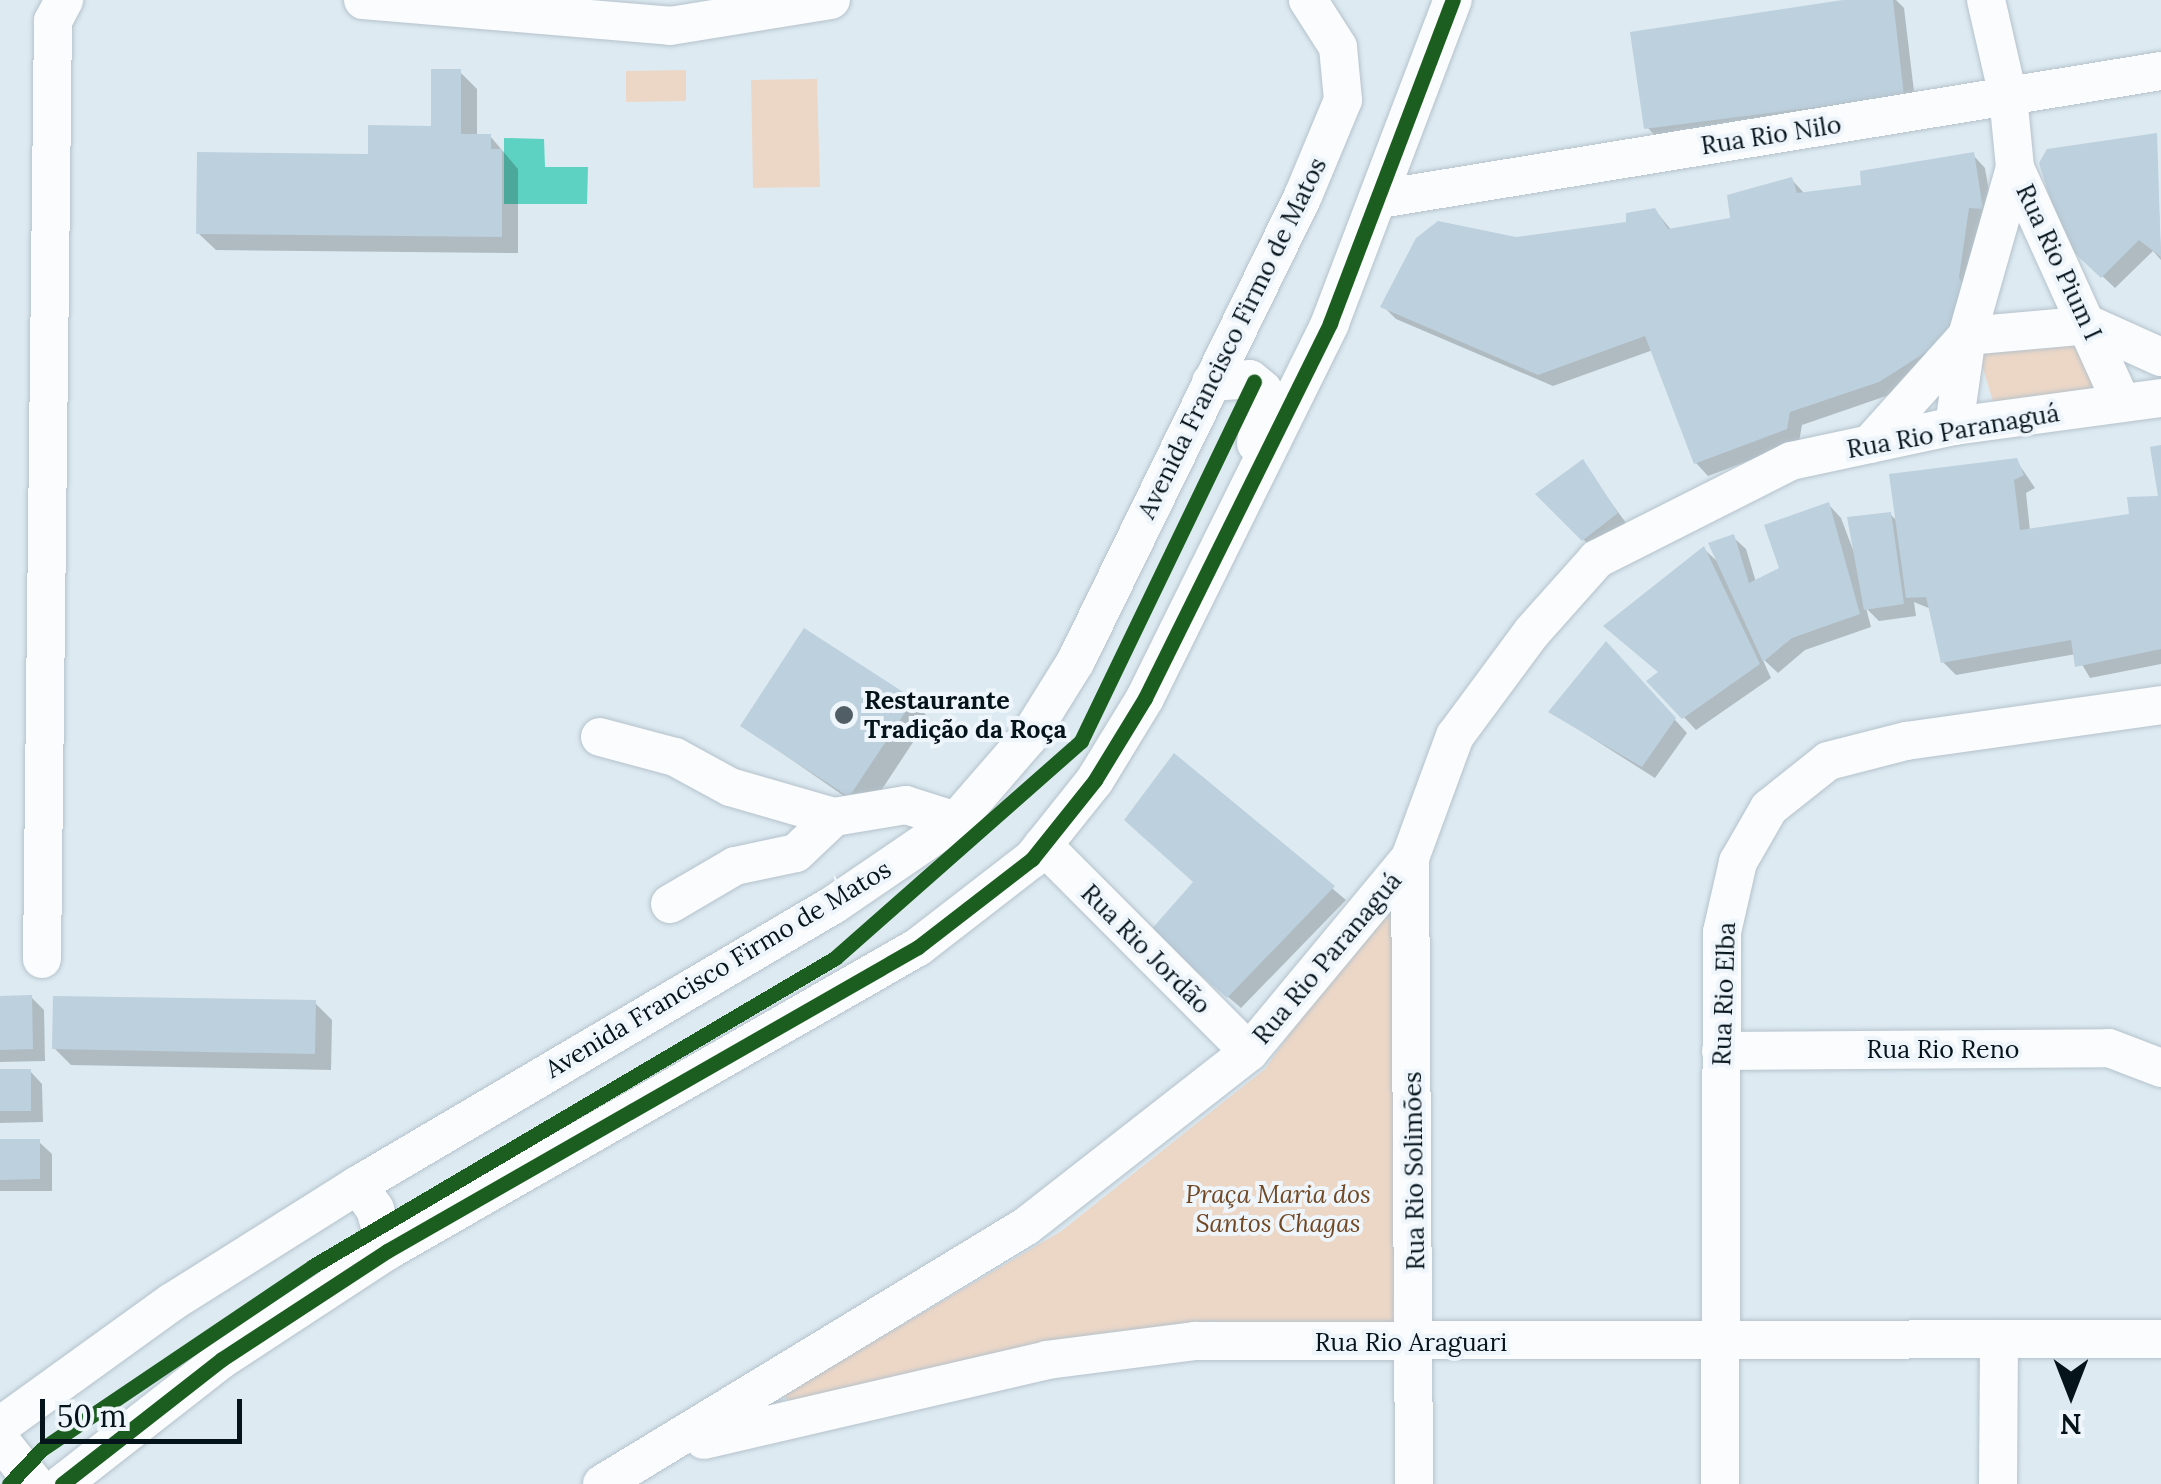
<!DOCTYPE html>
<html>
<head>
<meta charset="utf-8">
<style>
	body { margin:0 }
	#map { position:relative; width:2161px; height:1484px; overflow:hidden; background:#ddeaf2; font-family:Lora,serif }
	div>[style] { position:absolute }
	.green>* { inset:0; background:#ecd7c7 }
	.water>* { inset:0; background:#5ed2c2 }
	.shadow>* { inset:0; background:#0003 }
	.building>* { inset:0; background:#bdd0dd }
	.roads { filter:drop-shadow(0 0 2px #b5c2cb) drop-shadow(0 0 2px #b5c2cb) }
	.minor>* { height:38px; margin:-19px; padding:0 19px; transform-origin:19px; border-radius:19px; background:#fafcfd }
	.cycleway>* { height:15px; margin:-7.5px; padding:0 7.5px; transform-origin:7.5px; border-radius:7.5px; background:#1b5e20 }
	.dots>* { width:28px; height:28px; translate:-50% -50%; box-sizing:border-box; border:5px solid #eef5fb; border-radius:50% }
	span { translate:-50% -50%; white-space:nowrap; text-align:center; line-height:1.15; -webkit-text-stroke:8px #eef5fb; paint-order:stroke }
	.street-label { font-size:25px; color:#05131b }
	.poi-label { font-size:25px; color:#05131b; font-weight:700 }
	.left { translate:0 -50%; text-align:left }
	.park-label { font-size:25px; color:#724723; font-style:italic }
	.north { position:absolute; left:2021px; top:1344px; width:100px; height:100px; -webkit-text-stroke:8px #eef5fb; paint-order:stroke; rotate:180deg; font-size:28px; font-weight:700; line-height:40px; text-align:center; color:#05131b }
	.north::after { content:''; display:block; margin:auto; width:35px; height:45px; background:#05131b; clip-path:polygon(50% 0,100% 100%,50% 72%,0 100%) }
	.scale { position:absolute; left:40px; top:1399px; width:202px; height:45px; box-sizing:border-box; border:5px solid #05131b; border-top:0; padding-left:12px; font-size:30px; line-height:35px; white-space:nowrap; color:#05131b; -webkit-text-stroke:8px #eef5fb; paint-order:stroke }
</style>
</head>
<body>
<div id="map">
	<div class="green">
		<i style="clip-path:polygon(686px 70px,686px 101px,626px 102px,626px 71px)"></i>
		<i style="clip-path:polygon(817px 79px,820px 187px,753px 188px,751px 80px)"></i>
		<i style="clip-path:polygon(2082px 338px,2097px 394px,1995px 408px,1978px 352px)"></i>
		<i style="clip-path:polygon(1376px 911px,1403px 915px,1393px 1334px,1208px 1321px,1027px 1350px,798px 1409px,783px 1395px,1060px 1232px,1265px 1069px)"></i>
	</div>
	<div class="water">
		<i style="clip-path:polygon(504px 138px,544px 139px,545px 167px,588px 167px,587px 204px,504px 204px)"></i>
	</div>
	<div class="shadow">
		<i style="clip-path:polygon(1859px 0,1896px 0,1904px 8px,1916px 108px,1659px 140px,1647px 127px)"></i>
		<i style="clip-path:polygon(460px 72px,477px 89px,477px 136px,490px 136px,518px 169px,518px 253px,216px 250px,198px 233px,433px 128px)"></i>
		<i style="clip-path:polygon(2156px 135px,2161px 260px,2153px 251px,2115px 288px,2066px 242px)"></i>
		<i style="clip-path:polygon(1973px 155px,1985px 168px,1994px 220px,1979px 304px,1892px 394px,1802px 425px,1799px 442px,1708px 476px,1696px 463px,1653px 350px,1553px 386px,1396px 319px,1383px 306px,1516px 240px,1628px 225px,1655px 210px,1672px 231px,1733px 220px,1792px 180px,1804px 193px,1864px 188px)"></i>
		<i style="clip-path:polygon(2161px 448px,2161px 664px,2090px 678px,2076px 654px,1956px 675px,1943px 662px,1931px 609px,1914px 602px,1916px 616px,1879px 621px,1866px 608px,1871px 627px,1805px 650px,1778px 673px,1762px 658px,1771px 678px,1696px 730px,1650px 681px,1660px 673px,1704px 549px,1720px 564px,1733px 537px,1746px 549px,1756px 582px,1782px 569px,1829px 505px,1841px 518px,1858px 563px,1890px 514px,1898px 522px,2016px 460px,2035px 488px,2026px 493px,2030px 531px,2132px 516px,2160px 498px)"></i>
		<i style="clip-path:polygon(1582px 463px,1629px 527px,1596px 552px,1538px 494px)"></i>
		<i style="clip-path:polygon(1618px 657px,1687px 733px,1655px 778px,1551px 712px)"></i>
		<i style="clip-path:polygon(912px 701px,929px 718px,867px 812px,743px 726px)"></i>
		<i style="clip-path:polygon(1175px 756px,1346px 900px,1241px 1008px,1166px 943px,1196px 883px)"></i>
		<i style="clip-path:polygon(31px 997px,44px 1010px,45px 1061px,0 1062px,0 998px)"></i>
		<i style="clip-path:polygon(315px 1003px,332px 1020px,331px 1070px,71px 1065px,54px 1048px)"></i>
		<i style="clip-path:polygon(30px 1071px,42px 1084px,43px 1122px,0 1123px,0 1072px)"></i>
		<i style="clip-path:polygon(0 1142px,39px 1142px,52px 1154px,52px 1191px,0 1191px)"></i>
	</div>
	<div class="building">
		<i style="clip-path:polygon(1843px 0,1893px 0,1904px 96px,1644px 129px,1630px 32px)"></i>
		<i style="clip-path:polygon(431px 69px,461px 69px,461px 134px,491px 134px,491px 149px,502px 149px,502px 237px,196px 234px,197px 152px,368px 154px,368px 125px,431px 126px)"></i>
		<i style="clip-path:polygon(2157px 133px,2161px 257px,2139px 240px,2101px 278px,2064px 243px,2039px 163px,2047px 149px)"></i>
		<i style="clip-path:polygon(1974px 152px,1983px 209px,1969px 208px,1959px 278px,1968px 290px,1942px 342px,1879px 382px,1790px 412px,1787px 429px,1694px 464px,1645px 336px,1538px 375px,1380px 307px,1416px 238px,1438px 221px,1516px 237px,1626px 222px,1626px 213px,1655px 208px,1668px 229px,1730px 218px,1727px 195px,1792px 177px,1797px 193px,1861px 185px,1860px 171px)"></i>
		<i style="clip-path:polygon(2161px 445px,2161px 649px,2075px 667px,2071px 640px,1941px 663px,1926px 597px,1906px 598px,1889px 474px,2017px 458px,2024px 475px,2014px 480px,2020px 530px,2129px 514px,2127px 497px,2158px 496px,2150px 447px)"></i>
		<i style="clip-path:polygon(1583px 459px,1618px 513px,1582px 541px,1535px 494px)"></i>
		<i style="clip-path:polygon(1829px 502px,1860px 614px,1792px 638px,1763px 662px,1708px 543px,1734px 534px,1749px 583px,1779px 568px,1764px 525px)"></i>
		<i style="clip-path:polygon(1891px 512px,1904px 604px,1864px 610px,1847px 517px)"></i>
		<i style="clip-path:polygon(1704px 546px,1760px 664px,1682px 719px,1646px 681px,1658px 672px,1603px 626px)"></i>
		<i style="clip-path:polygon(804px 628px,914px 699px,849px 797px,740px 726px)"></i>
		<i style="clip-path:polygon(1606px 641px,1676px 718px,1642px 767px,1548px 712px)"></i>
		<i style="clip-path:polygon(1174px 753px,1335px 886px,1227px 998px,1150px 931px,1193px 882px,1124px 820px)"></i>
		<i style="clip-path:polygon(32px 995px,33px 1049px,0 1050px,0 996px)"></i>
		<i style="clip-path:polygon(53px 996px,316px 1000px,315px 1054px,52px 1049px)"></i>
		<i style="clip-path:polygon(0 1069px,31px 1069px,31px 1111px,0 1111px)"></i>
		<i style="clip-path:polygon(0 1139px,40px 1139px,40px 1179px,0 1180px)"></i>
	</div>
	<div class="roads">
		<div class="minor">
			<i style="left:363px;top:0;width:308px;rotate:4.8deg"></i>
			<i style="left:670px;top:26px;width:163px;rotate:-9.2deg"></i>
			<i style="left:1986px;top:0;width:98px;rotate:77.1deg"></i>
			<i style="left:2008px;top:96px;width:72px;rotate:84.4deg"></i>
			<i style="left:2015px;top:168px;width:257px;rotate:65.6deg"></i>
			<i style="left:1380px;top:199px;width:791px;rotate:-9.31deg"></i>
			<i style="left:1211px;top:382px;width:39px;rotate:-4deg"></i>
			<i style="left:1250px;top:379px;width:17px;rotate:40deg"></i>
			<i style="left:1263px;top:390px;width:54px;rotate:97.4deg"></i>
			<i style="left:1954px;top:426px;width:91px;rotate:-81.8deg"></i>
			<i style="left:1967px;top:336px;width:175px;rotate:-74.1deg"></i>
			<i style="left:1870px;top:444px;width:145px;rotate:-48.1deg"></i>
			<i style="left:1967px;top:336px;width:123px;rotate:-5.1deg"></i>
			<i style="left:2090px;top:325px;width:78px;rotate:24.3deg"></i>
			<i style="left:600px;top:737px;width:78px;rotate:14.9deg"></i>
			<i style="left:675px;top:757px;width:63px;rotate:28.6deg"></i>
			<i style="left:730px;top:787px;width:108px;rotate:16.1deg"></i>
			<i style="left:834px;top:817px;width:73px;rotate:-9.5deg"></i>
			<i style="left:906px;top:805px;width:52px;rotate:17.7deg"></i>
			<i style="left:1043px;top:845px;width:292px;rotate:45.1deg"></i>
			<i style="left:1410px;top:858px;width:626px;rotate:89.63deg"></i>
			<i style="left:670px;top:904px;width:75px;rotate:-30.3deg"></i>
			<i style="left:735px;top:866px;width:62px;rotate:-12deg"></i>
			<i style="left:796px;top:853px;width:52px;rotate:-43.5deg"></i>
			<i style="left:42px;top:959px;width:938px;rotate:-89.33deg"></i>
			<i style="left:53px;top:21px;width:24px;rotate:-62deg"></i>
			<i style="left:1721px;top:1051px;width:388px;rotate:-0.4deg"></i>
			<i style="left:2109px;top:1048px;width:56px;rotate:21deg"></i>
			<i style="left:358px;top:1185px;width:29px;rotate:55deg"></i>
			<i style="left:375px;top:1209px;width:44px;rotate:74.1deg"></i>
			<i style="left:0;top:1426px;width:212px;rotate:-35.8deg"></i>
			<i style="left:172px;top:1302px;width:220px;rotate:-32.2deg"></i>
			<i style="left:358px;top:1185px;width:551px;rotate:-30.52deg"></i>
			<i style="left:833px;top:905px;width:149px;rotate:-34.3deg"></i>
			<i style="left:956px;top:821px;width:110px;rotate:-49.1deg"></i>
			<i style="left:1028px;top:738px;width:91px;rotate:-58.1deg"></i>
			<i style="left:1076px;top:661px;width:517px;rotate:-63.98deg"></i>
			<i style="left:1303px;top:196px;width:104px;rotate:-67.4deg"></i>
			<i style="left:1343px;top:100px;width:53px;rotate:-95.4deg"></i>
			<i style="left:1338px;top:47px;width:56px;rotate:-122.6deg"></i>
			<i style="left:0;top:1440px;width:56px;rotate:51.5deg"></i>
			<i style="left:704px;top:1440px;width:352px;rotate:-13.1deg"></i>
			<i style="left:1047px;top:1360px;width:149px;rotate:-7.3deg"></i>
			<i style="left:1195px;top:1341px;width:966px;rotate:-0.12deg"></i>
			<i style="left:62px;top:1484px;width:203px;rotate:-38deg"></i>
			<i style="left:222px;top:1359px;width:197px;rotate:-33.2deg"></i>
			<i style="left:387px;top:1251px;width:612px;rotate:-29.79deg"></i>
			<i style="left:918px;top:947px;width:144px;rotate:-37.7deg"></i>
			<i style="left:1032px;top:859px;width:101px;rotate:-51.4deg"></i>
			<i style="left:1095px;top:780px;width:96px;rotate:-58.6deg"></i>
			<i style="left:1145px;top:698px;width:418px;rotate:-63.7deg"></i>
			<i style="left:1330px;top:323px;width:346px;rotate:-69.2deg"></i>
			<i style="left:602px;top:1484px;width:495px;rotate:-31.3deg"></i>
			<i style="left:1025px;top:1227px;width:284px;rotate:-38deg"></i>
			<i style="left:1249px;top:1052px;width:252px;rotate:-50.3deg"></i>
			<i style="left:1410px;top:858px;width:130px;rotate:-69.8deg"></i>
			<i style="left:1455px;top:736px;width:129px;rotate:-53.5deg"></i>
			<i style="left:1532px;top:632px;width:98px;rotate:-48.3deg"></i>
			<i style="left:1597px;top:559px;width:217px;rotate:-26.8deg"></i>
			<i style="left:1791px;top:461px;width:167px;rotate:-12.1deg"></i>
			<i style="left:1954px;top:426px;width:209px;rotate:-7.7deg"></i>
			<i style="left:1720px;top:1484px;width:552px;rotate:-89.79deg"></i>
			<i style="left:1722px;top:932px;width:72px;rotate:-77.1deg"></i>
			<i style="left:1738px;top:862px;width:62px;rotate:-60.1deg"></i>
			<i style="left:1769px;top:808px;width:75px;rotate:-38.5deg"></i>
			<i style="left:1828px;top:761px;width:81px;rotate:-14.4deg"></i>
			<i style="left:1906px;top:741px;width:258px;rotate:-8deg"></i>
			<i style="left:1998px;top:1484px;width:145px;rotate:-89.6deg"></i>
		</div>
	</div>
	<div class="cycleway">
		<i style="left:9px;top:1484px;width:48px;rotate:-46.7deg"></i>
		<i style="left:42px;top:1449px;width:327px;rotate:-34deg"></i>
		<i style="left:313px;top:1266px;width:606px;rotate:-30.54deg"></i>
		<i style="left:835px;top:958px;width:328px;rotate:-41.4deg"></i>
		<i style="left:1081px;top:741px;width:399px;rotate:-64.3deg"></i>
		<i style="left:62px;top:1484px;width:203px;rotate:-38deg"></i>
		<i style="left:222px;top:1359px;width:197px;rotate:-33.2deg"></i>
		<i style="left:387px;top:1251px;width:612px;rotate:-29.79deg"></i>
		<i style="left:918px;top:947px;width:144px;rotate:-37.7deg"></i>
		<i style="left:1032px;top:859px;width:101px;rotate:-51.4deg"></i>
		<i style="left:1095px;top:780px;width:96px;rotate:-58.6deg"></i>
		<i style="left:1145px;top:698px;width:418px;rotate:-63.7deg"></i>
		<i style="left:1330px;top:323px;width:346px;rotate:-69.2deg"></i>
	</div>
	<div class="dots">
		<i style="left:844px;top:715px;background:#515e66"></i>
	</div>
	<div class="street-label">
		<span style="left:1771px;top:135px;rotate:-9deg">Rua Rio Nilo</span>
		<span style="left:2059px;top:262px;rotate:65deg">Rua Rio Pium I</span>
		<span style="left:1232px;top:338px;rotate:-64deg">Avenida Francisco Firmo de Matos</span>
		<span style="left:1953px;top:431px;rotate:-10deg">Rua Rio Paranaguá</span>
		<span style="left:1146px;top:949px;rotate:45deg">Rua Rio Jordão</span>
		<span style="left:1327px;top:958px;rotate:-50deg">Rua Rio Paranaguá</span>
		<span style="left:718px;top:969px;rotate:-31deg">Avenida Francisco Firmo de Matos</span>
		<span style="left:1724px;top:994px;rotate:-88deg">Rua Rio Elba</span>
		<span style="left:1943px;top:1049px">Rua Rio Reno</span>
		<span style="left:1414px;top:1171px;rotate:-91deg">Rua Rio Solimões</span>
		<span style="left:1411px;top:1342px">Rua Rio Araguari</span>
	</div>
	<div class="poi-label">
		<span class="left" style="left:864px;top:715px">Restaurante<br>Tradição da Roça</span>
	</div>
	<div class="park-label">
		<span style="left:1278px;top:1209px">Praça Maria dos<br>Santos Chagas</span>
	</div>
	<div class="north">N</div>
	<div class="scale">50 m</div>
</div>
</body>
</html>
